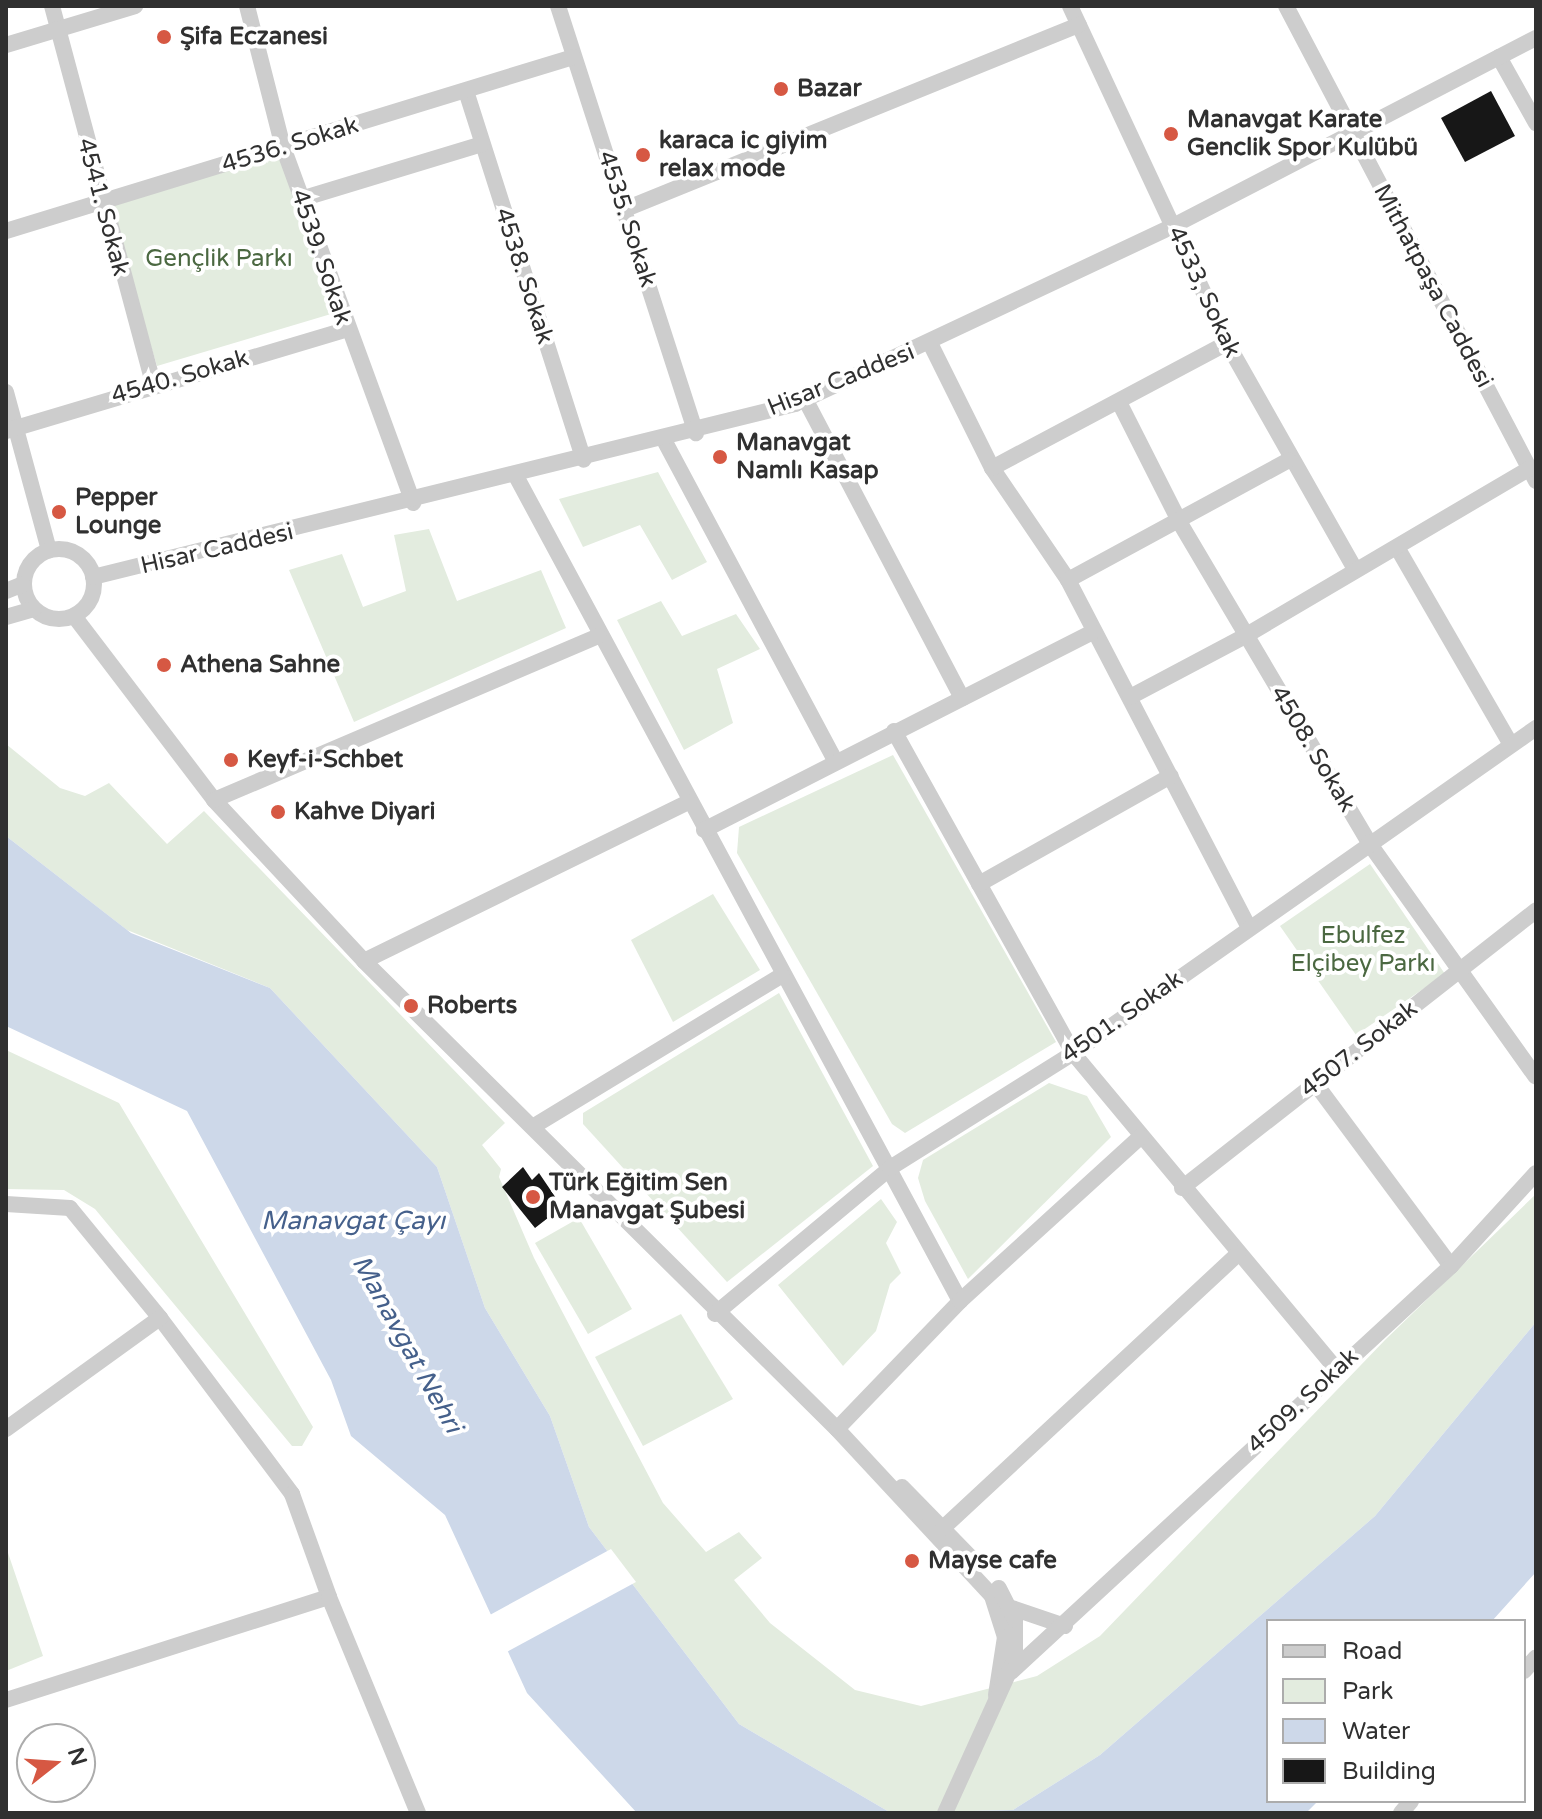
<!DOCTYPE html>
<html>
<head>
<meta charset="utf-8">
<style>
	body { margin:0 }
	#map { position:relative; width:1542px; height:1819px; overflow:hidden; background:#fff; font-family:"Varela Round",sans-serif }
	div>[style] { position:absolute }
	.green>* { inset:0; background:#e3ecdf }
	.water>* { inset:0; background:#cdd8e9 }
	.pier>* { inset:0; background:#fff }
	.building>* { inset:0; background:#171717 }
	.street>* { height:16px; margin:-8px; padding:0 8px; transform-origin:8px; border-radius:8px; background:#cdcdcd }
	.street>.ring { margin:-8px; padding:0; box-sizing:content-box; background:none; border:16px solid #cdcdcd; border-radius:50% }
	.dots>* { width:22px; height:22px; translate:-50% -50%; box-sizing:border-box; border:4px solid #fff; border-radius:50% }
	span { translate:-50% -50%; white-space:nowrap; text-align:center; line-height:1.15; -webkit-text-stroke:8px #fff; paint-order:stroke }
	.poi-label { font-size:24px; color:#303030; font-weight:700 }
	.left { translate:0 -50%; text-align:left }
	.street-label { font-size:24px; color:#303030 }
	.park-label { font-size:24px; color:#4b6841 }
	.water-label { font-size:26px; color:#45608b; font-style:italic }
	.frame { position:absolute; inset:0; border:8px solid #303030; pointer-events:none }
	.legend { position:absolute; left:1266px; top:1619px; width:260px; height:184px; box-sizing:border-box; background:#fff; border:2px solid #acacac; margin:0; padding:10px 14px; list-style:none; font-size:24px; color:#303030 }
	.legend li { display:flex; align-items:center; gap:16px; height:40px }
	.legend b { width:40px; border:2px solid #acacac }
	.north { position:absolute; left:16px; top:1723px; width:80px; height:80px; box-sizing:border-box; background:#fff; border:2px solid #acacac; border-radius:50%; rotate:73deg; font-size:22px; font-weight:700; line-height:32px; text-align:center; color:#303030 }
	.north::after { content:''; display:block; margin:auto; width:28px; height:36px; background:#d65843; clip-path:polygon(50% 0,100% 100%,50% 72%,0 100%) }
</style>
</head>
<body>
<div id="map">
	<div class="green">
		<i style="clip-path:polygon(282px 152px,331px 314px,157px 366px,108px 205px)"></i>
		<i style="clip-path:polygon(658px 472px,707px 562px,672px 580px,640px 525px,583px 547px,559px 499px)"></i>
		<i style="clip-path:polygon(429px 529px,457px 601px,541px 570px,566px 628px,354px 722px,289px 570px,342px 554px,363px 607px,406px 591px,394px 535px)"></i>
		<i style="clip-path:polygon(661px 601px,682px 636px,736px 614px,760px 649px,717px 669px,733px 723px,684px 750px,617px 620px)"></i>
		<i style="clip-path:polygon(6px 744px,60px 788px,85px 796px,109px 783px,167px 844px,204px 811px,505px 1123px,482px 1145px,501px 1169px,499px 1177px,534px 1258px,663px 1503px,706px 1552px,739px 1532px,762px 1558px,734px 1580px,770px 1623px,855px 1690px,921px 1706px,1037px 1676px,1100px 1636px,1385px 1340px,1536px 1194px,1536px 1322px,1375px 1516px,1100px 1755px,1013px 1810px,891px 1813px,739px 1724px,589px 1527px,550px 1416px,485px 1308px,437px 1167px,270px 988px,127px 930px,6px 836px)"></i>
		<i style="clip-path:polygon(893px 755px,1056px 1042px,905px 1133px,892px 1124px,737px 853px,739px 827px)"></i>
		<i style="clip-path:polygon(1370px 864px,1445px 974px,1356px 1035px,1280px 926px)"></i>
		<i style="clip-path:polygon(713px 894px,760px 970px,673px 1022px,631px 940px)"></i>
		<i style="clip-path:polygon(779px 993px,873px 1166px,727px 1282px,583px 1124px,583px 1113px)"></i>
		<i style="clip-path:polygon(6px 1050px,119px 1103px,313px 1427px,302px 1446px,292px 1446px,95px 1209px,64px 1190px,6px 1189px)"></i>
		<i style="clip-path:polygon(1049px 1083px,1087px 1096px,1111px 1137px,968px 1279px,925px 1201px,918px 1178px,923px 1160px)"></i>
		<i style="clip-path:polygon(881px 1199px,897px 1222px,886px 1243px,901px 1273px,890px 1284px,876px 1331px,843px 1366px,778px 1285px)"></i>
		<i style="clip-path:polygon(579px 1218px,632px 1309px,588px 1334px,535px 1243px)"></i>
		<i style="clip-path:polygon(681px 1314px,733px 1399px,643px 1446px,595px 1357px)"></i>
		<i style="clip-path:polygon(6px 1547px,43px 1656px,6px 1671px)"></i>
	</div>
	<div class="water">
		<i style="clip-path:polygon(6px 836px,131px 933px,270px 988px,437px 1167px,485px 1308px,550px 1416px,589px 1527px,739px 1724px,891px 1813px,1013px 1810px,1100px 1755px,1375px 1516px,1536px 1322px,1536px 1572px,1492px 1621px,1268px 1621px,1268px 1801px,1318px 1801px,1306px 1813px,637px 1813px,527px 1693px,445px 1515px,351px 1436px,331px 1380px,187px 1111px,6px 1026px)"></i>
	</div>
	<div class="pier">
		<i style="clip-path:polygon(611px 1549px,636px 1582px,505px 1653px,488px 1616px)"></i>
	</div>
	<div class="building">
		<i style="clip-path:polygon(1491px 91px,1515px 136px,1465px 162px,1441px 118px)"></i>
		<i style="clip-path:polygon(523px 1167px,532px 1180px,539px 1173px,562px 1207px,535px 1228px,502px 1187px)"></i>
	</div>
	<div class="street">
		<i style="left:52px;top:6px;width:391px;rotate:75deg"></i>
		<i style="left:247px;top:6px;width:146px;rotate:75.7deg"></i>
		<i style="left:283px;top:147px;width:379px;rotate:69.9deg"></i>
		<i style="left:558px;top:6px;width:449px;rotate:72.1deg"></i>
		<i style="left:1070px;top:6px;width:372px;rotate:65deg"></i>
		<i style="left:1227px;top:343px;width:260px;rotate:60.5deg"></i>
		<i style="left:1286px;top:6px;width:537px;rotate:62.24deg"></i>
		<i style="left:6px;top:45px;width:135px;rotate:-16.8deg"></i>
		<i style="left:1499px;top:57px;width:76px;rotate:60.7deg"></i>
		<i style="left:466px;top:91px;width:387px;rotate:72.3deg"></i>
		<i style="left:301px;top:199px;width:189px;rotate:-16.9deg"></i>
		<i style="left:623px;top:210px;width:492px;rotate:-22.1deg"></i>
		<i style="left:6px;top:231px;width:593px;rotate:-17.06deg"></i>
		<i style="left:930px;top:343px;width:140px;rotate:63.6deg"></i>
		<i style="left:992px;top:468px;width:135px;rotate:55.8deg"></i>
		<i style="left:1068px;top:580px;width:391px;rotate:62.5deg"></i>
		<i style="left:6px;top:392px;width:164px;rotate:74.8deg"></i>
		<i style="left:805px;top:399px;width:338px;rotate:62.3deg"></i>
		<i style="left:1119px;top:402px;width:136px;rotate:63.2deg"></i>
		<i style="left:1180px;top:523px;width:372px;rotate:59.4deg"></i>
		<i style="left:1369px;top:843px;width:287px;rotate:54.5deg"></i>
		<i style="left:6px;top:431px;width:354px;rotate:-16.6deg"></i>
		<i style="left:664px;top:440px;width:365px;rotate:61.9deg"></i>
		<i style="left:992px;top:468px;width:266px;rotate:-28deg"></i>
		<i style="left:516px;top:476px;width:937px;rotate:61.71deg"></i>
		<i class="ring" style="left:24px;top:549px;width:54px;height:54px"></i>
		<i style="left:1398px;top:549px;width:226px;rotate:60deg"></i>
		<i style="left:93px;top:577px;width:723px;rotate:-13.84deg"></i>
		<i style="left:795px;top:404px;width:418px;rotate:-25.2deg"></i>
		<i style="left:1173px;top:226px;width:409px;rotate:-27.4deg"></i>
		<i style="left:1068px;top:580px;width:251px;rotate:-28.5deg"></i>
		<i style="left:6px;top:591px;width:18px;rotate:-22deg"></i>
		<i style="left:74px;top:616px;width:231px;rotate:52.7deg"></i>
		<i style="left:214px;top:800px;width:220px;rotate:47deg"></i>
		<i style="left:364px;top:961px;width:665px;rotate:44.7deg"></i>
		<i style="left:837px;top:1429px;width:228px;rotate:47.1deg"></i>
		<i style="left:992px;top:1596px;width:43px;rotate:72.4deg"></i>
		<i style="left:1005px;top:1637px;width:59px;rotate:98.8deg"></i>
		<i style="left:6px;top:617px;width:29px;rotate:-16deg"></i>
		<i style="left:1130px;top:697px;width:130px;rotate:-27.9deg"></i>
		<i style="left:1245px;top:636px;width:329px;rotate:-30.5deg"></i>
		<i style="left:894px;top:731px;width:368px;rotate:60.9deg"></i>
		<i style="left:1073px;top:1053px;width:411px;rotate:50.2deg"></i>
		<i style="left:214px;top:800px;width:418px;rotate:-23.1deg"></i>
		<i style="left:704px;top:830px;width:436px;rotate:-27deg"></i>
		<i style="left:979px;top:884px;width:220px;rotate:-29.4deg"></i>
		<i style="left:364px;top:961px;width:361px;rotate:-26.1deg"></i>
		<i style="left:1315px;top:1083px;width:228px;rotate:53.4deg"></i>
		<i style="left:534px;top:1126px;width:290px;rotate:-31.3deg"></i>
		<i style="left:1182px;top:1188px;width:450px;rotate:-38.1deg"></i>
		<i style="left:6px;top:1204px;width:64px;rotate:3.6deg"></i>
		<i style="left:70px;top:1208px;width:142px;rotate:50.7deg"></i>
		<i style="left:160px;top:1318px;width:220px;rotate:53.1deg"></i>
		<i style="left:292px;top:1494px;width:109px;rotate:70.2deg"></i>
		<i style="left:715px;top:1314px;width:228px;rotate:-39.8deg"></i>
		<i style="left:890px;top:1168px;width:216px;rotate:-32.1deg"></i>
		<i style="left:1073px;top:1053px;width:566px;rotate:-35.07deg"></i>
		<i style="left:6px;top:1429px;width:190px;rotate:-35.8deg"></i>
		<i style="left:837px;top:1429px;width:178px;rotate:-46.1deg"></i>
		<i style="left:960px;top:1301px;width:244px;rotate:-42.3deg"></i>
		<i style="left:902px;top:1487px;width:109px;rotate:45.7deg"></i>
		<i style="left:943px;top:1528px;width:403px;rotate:-42.9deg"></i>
		<i style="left:1012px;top:1608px;width:56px;rotate:18.8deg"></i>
		<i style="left:1524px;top:1671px;width:18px;rotate:-49deg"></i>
		<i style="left:1011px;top:1672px;width:599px;rotate:-42.7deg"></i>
		<i style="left:1451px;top:1266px;width:126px;rotate:-47.6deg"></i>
		<i style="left:6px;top:1700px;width:339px;rotate:-17.7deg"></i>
		<i style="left:329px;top:1597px;width:234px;rotate:67.6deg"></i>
		<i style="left:945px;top:1813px;width:169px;rotate:-65.6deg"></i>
		<i style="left:1015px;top:1659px;width:39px;rotate:-90deg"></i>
		<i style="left:1015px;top:1620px;width:36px;rotate:-117deg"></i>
		<i style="left:1401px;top:1813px;width:16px;rotate:-50deg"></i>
	</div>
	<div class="dots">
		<i style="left:164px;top:37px;background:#d65843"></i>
		<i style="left:781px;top:89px;background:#d65843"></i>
		<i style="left:1171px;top:134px;background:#d65843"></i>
		<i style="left:643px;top:155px;background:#d65843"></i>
		<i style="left:720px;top:457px;background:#d65843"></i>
		<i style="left:59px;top:512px;background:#d65843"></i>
		<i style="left:164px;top:665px;background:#d65843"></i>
		<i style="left:231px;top:760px;background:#d65843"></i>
		<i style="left:278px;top:812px;background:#d65843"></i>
		<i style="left:411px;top:1006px;background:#d65843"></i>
		<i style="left:533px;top:1197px;background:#d65843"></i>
		<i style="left:912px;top:1561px;background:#d65843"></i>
	</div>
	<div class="poi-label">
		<span class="left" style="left:180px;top:37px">Şifa Eczanesi</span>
		<span class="left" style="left:797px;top:89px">Bazar</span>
		<span class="left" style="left:1187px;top:134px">Manavgat Karate<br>Genclik Spor Kulübü</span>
		<span class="left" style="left:659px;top:155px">karaca ic giyim<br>relax mode</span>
		<span class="left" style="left:736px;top:457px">Manavgat<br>Namlı Kasap</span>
		<span class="left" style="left:75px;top:512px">Pepper<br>Lounge</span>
		<span class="left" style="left:180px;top:665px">Athena Sahne</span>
		<span class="left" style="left:247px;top:760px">Keyf-i-Schbet</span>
		<span class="left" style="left:294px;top:812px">Kahve Diyari</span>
		<span class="left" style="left:427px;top:1006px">Roberts</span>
		<span class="left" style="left:549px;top:1197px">Türk Eğitim Sen<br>Manavgat Şubesi</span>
		<span class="left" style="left:928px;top:1561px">Mayse cafe</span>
	</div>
	<div class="street-label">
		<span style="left:290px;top:145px;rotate:-17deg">4536. Sokak</span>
		<span style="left:103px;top:207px;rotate:75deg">4541. Sokak</span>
		<span style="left:627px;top:219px;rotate:72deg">4535. Sokak</span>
		<span style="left:321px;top:257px;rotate:71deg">4539. Sokak</span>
		<span style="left:524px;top:276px;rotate:72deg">4538. Sokak</span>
		<span style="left:1433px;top:286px;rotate:62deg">Mithatpaşa Caddesi</span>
		<span style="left:1204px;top:292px;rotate:65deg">4533, Sokak</span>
		<span style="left:180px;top:377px;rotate:-16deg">4540. Sokak</span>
		<span style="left:841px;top:380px;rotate:-22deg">Hisar Caddesi</span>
		<span style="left:217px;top:549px;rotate:-13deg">Hisar Caddesi</span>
		<span style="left:1313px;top:749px;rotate:59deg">4508. Sokak</span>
		<span style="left:1122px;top:1017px;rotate:-35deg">4501. Sokak</span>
		<span style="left:1359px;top:1049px;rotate:-38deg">4507. Sokak</span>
		<span style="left:1303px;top:1401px;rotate:-43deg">4509. Sokak</span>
	</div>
	<div class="park-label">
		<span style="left:219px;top:259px">Gençlik Parkı</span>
		<span style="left:1363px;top:950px">Ebulfez<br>Elçibey Parkı</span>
	</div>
	<div class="water-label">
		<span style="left:353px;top:1221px">Manavgat Çayı</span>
		<span style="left:407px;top:1344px;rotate:61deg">Manavgat Nehri</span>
	</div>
	<div class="frame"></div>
	<ul class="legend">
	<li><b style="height:10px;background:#cdcdcd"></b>Road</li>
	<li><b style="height:22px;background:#e3ecdf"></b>Park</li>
	<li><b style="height:22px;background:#cdd8e9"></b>Water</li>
	<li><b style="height:22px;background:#171717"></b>Building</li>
	</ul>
	<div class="north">N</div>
</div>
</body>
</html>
